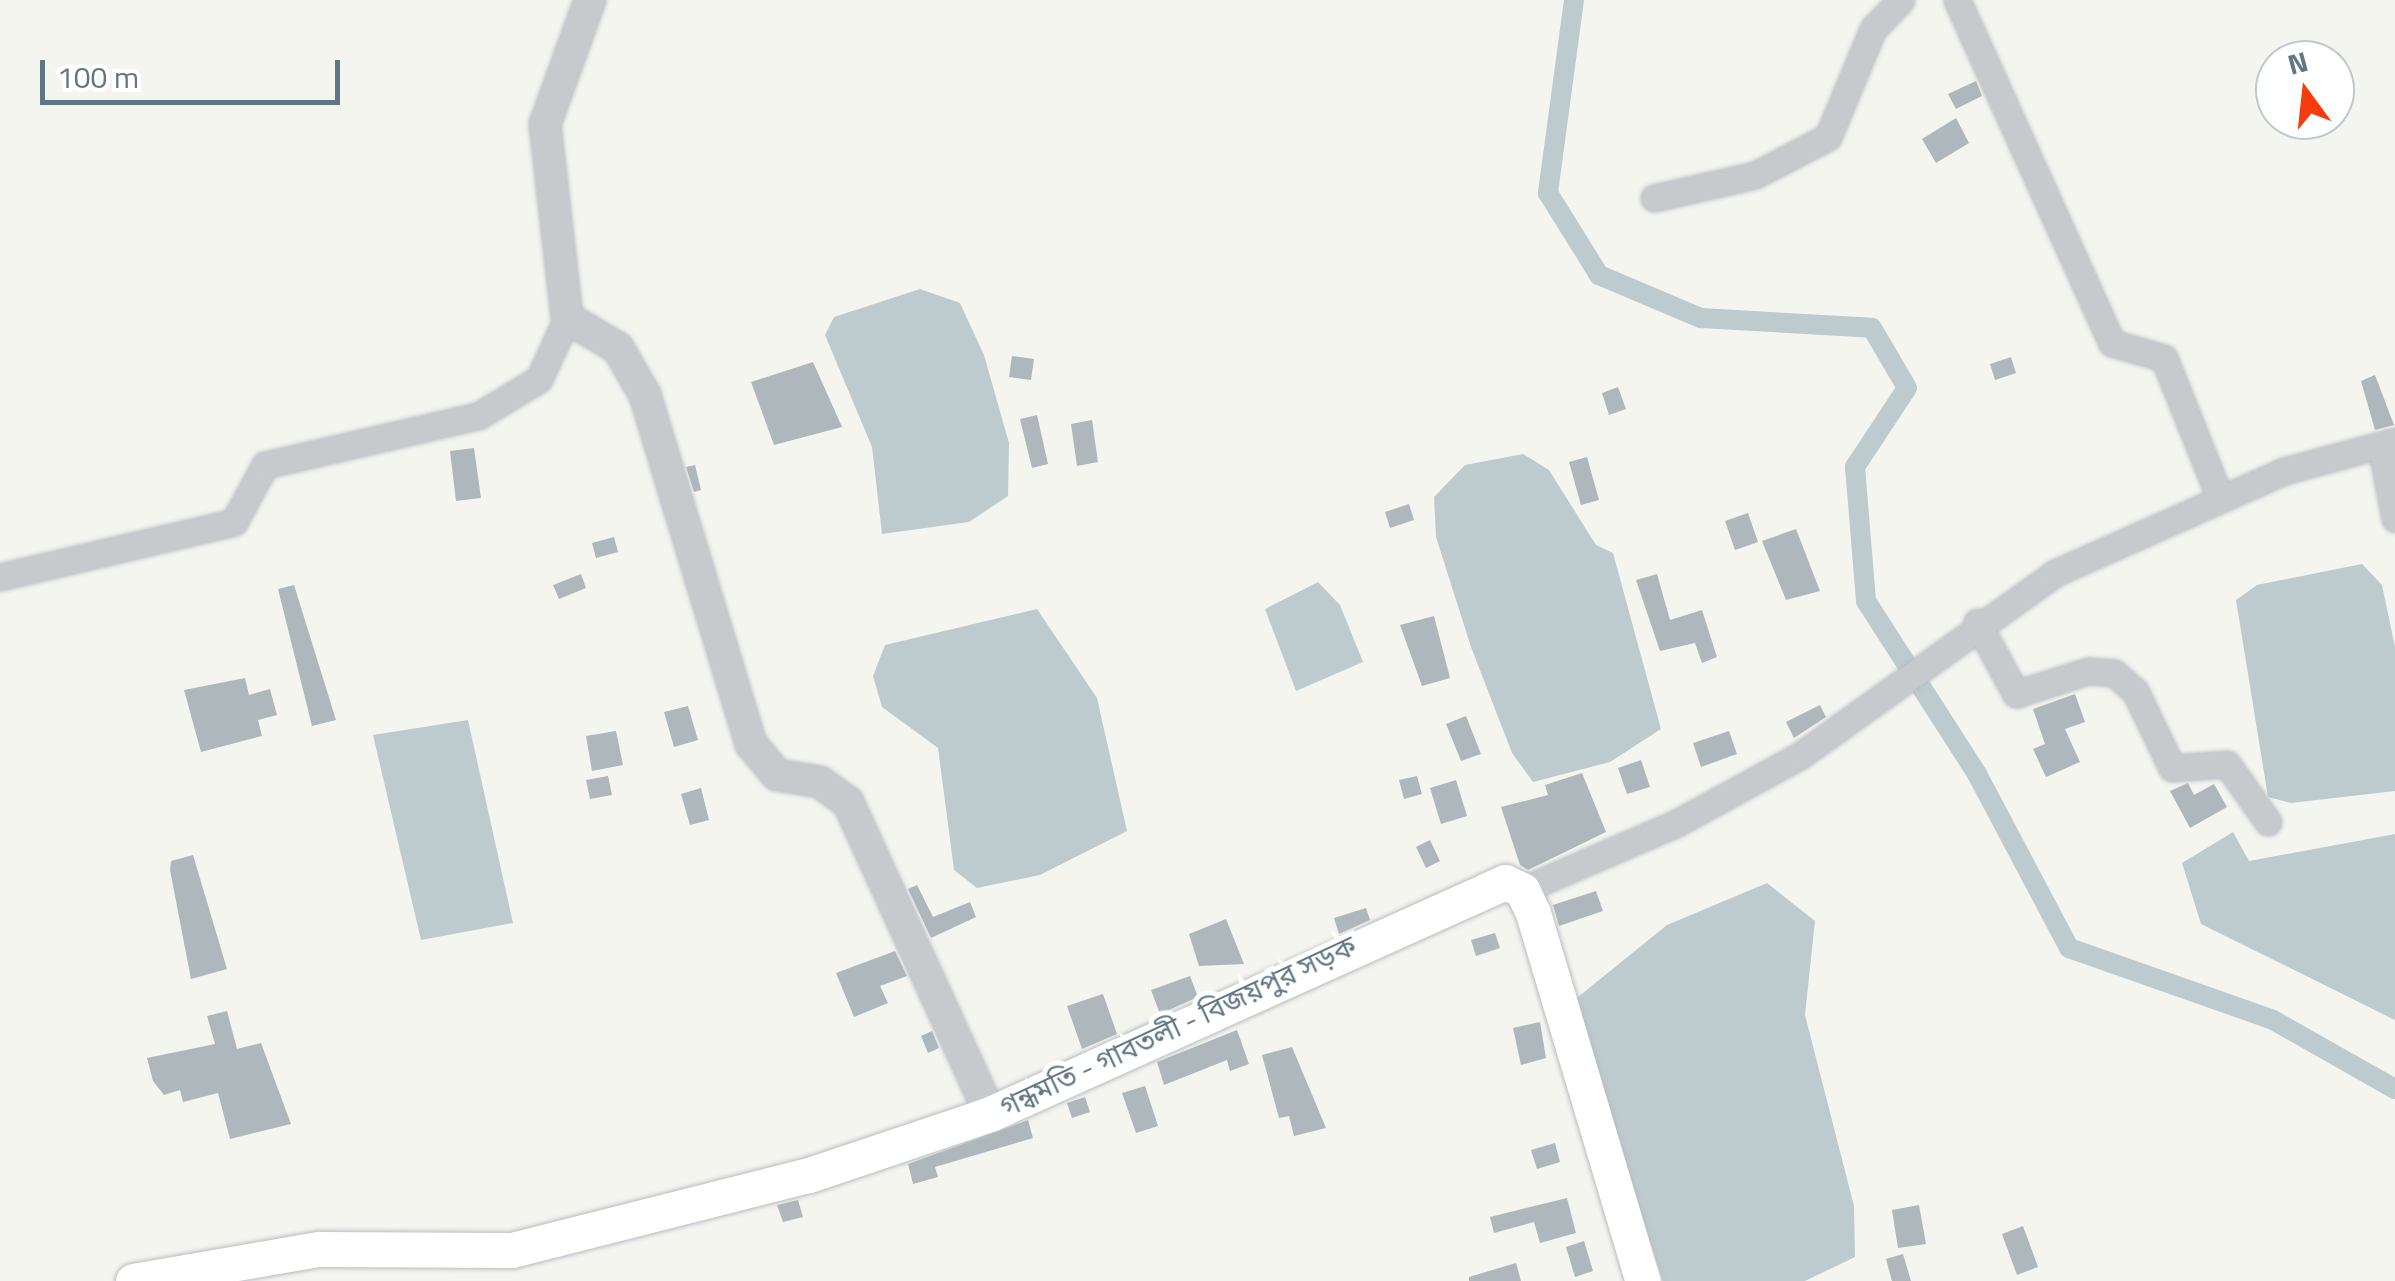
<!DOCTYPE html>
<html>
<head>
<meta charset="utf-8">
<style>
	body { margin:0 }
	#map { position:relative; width:2395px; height:1281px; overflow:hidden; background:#f5f5f0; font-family:"Titillium Web","Noto Sans Bengali",sans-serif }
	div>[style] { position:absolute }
	.water>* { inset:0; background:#bdcbcf }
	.canal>* { height:20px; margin:-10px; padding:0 10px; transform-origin:10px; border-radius:10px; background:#bdcbcf }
	.building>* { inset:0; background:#aeb7bb }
	.roads { filter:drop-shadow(0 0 2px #b7bdc1) drop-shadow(0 0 2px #b7bdc1) }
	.minor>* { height:25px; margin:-12.5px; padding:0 12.5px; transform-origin:12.5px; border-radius:12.5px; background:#c6cacc }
	.tertiary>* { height:30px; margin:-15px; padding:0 15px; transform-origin:15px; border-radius:15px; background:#c6cacc }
	.secondary>* { height:35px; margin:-17.5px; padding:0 17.5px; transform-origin:17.5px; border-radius:17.5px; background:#fff }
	span { translate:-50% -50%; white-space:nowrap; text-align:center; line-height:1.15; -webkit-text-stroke:10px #fff; paint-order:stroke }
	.street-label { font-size:28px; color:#607684 }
	.north { position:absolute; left:2255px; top:40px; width:100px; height:100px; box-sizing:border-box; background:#fff; border:2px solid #bfc8ce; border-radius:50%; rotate:345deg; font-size:28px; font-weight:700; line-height:40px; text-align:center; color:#607684 }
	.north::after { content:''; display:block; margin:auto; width:35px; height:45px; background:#f63b0f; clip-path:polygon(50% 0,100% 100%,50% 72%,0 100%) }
	.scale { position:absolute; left:40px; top:60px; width:300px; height:45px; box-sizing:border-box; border:5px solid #607684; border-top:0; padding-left:12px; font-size:30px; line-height:35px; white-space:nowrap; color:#607684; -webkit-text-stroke:8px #fff; paint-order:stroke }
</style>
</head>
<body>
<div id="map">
	<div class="water">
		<i style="clip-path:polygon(920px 289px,960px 303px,984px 355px,1009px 443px,1008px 496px,969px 522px,882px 534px,872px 447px,825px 335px,834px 317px)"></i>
		<i style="clip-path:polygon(1523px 454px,1549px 470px,1596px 545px,1613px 553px,1661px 729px,1610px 762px,1533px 782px,1512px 753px,1471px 647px,1436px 537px,1434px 497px,1465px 465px)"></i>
		<i style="clip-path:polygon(2362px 564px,2382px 585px,2395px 647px,2395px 791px,2291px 803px,2268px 797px,2236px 600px,2257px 585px)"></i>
		<i style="clip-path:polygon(1318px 582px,1340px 605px,1363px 662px,1296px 691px,1265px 609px)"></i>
		<i style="clip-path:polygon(1037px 609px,1097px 698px,1127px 831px,1040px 875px,977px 888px,954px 870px,938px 748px,882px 707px,873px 676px,885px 645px)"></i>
		<i style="clip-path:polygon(468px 720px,513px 923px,421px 940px,373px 735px)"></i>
		<i style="clip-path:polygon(2233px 832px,2249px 861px,2395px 834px,2395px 1020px,2201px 924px,2182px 863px)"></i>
		<i style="clip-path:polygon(1767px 883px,1815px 921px,1805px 1015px,1854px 1206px,1855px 1257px,1805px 1281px,1663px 1281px,1574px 1011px,1578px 997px,1667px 925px)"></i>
	</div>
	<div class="canal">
		<i style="left:1574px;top:0;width:195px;rotate:97.7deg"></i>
		<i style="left:1548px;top:193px;width:97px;rotate:58.1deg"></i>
		<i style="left:1599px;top:275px;width:111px;rotate:22.9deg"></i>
		<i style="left:1701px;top:318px;width:171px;rotate:3.3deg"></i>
		<i style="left:1872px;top:328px;width:69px;rotate:59.7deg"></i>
		<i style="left:1907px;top:388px;width:95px;rotate:123.4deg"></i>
		<i style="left:1855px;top:467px;width:134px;rotate:85.3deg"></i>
		<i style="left:1866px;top:601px;width:206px;rotate:57.3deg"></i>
		<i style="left:1977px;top:774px;width:197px;rotate:62.1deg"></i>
		<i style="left:2069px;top:948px;width:216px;rotate:19.4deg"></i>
		<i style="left:2273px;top:1020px;width:140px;rotate:29.5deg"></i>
	</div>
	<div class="building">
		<i style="clip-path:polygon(1976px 81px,1982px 96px,1956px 109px,1948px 94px)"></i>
		<i style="clip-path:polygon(1956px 118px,1969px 143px,1936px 163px,1922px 139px)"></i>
		<i style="clip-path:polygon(1012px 356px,1034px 359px,1031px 380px,1009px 377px)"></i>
		<i style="clip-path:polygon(2011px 357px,2016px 373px,1995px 380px,1990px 364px)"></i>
		<i style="clip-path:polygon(813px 362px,842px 427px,774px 445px,751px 382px)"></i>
		<i style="clip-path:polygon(2375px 375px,2394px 425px,2375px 430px,2361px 381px)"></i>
		<i style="clip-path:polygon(1618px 387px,1626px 409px,1609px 415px,1602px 393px)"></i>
		<i style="clip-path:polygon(1037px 415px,1048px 464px,1032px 468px,1020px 419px)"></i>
		<i style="clip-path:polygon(1092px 420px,1098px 462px,1077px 466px,1071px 424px)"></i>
		<i style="clip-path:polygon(474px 448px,481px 498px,456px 501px,450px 451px)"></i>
		<i style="clip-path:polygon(1587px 457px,1599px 500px,1581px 505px,1569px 462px)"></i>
		<i style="clip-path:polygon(695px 465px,701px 490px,694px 492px,686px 467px)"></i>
		<i style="clip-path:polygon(1409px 504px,1414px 520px,1390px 528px,1385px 512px)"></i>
		<i style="clip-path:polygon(1748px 513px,1758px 542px,1735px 550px,1725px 521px)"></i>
		<i style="clip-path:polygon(1796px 529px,1820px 591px,1786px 600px,1762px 541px)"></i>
		<i style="clip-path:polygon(614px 537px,618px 552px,596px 558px,592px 543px)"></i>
		<i style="clip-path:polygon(581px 574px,586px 588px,559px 599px,553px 585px)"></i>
		<i style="clip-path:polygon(1657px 574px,1670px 620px,1702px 610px,1717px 657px,1702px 663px,1695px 643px,1660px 651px,1636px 580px)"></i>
		<i style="clip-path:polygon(294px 585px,336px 720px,312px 726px,278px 589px)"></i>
		<i style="clip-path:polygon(1434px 616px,1450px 678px,1422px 686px,1400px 625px)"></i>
		<i style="clip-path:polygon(245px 678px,249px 695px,270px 689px,277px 715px,258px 720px,262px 736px,201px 752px,184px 690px)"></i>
		<i style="clip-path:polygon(2075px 694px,2085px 722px,2065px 729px,2080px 762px,2046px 777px,2033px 749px,2045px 744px,2033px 709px)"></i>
		<i style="clip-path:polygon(1820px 705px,1826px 717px,1794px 738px,1786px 722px)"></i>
		<i style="clip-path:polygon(688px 706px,698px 740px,674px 747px,664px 712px)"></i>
		<i style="clip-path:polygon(1466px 716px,1481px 754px,1461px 761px,1446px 724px)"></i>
		<i style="clip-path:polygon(616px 731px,623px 765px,592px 771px,586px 736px)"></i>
		<i style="clip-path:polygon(1729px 731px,1737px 754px,1701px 767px,1693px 743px)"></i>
		<i style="clip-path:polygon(1641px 760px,1650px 787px,1627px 794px,1618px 768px)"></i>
		<i style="clip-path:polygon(1582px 773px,1606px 832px,1528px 870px,1520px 865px,1501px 807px,1548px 795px,1545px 785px)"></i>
		<i style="clip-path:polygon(608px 776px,612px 795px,590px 799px,586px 780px)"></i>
		<i style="clip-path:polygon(1417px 776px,1422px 794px,1404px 799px,1399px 780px)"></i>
		<i style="clip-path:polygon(1456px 780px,1467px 816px,1441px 824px,1430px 788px)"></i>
		<i style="clip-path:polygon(2188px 783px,2194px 795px,2214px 784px,2227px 807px,2190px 828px,2170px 791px)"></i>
		<i style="clip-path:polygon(701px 788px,709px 820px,690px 825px,681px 794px)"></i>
		<i style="clip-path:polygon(1430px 840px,1440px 861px,1426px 868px,1416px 847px)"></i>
		<i style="clip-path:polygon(193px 855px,227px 969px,191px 979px,170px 870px,171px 861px)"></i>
		<i style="clip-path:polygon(917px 885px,933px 917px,970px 902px,976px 917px,931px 938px,908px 889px)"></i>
		<i style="clip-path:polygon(1596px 891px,1603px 911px,1559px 926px,1553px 905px)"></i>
		<i style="clip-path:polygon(1366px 908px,1370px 920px,1339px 934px,1334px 918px)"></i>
		<i style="clip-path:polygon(1226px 919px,1244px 964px,1199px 966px,1189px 934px)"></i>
		<i style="clip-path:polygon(1495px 933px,1500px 948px,1476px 956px,1471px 940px)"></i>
		<i style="clip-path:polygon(895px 951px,907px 976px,880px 986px,888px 1003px,854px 1017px,836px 973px)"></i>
		<i style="clip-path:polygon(1190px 976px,1198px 997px,1160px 1014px,1151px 990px)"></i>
		<i style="clip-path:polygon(1103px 994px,1117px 1034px,1082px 1049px,1067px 1006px)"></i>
		<i style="clip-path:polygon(227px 1011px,237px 1049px,261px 1043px,291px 1124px,230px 1139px,218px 1093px,183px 1102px,180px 1090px,164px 1095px,153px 1081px,147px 1058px,215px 1044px,207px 1016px)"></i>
		<i style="clip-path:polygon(1540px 1022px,1546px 1058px,1521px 1065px,1513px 1028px)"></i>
		<i style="clip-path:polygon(1237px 1030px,1249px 1064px,1230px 1071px,1227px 1060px,1164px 1085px,1157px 1062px)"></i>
		<i style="clip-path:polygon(932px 1031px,939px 1048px,928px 1053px,921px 1036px)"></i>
		<i style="clip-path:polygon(1292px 1047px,1326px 1128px,1294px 1136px,1289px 1116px,1279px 1118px,1262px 1055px)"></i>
		<i style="clip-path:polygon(1145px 1086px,1158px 1126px,1136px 1133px,1122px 1093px)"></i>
		<i style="clip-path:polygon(1085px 1097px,1090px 1112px,1072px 1118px,1067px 1103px)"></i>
		<i style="clip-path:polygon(1028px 1120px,1033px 1138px,935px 1167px,938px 1177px,913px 1184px,908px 1164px)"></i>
		<i style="clip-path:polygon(1555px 1143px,1560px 1162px,1537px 1169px,1531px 1150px)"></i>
		<i style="clip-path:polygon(1567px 1198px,1576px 1233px,1540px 1243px,1534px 1222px,1494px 1233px,1490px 1217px)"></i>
		<i style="clip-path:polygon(798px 1200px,803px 1217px,783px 1222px,777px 1205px)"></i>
		<i style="clip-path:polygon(1919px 1205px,1926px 1244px,1898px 1248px,1892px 1210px)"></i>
		<i style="clip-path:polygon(2023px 1226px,2038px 1267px,2017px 1275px,2002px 1234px)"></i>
		<i style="clip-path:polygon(1584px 1241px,1593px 1271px,1575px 1277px,1566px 1247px)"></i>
		<i style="clip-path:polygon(1903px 1254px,1911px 1281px,1892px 1281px,1886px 1259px)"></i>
		<i style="clip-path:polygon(1516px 1263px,1521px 1281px,1469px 1281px,1469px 1277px)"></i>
	</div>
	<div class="roads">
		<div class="minor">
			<i style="left:1957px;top:0;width:376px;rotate:65.7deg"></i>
			<i style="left:2112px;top:343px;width:54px;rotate:16.1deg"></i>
			<i style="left:2164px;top:358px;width:151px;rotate:68.2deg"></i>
			<i style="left:1654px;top:198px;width:104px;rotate:-12.8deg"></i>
			<i style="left:1755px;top:175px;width:82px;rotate:-27.5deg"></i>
			<i style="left:1828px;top:137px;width:117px;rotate:-67.4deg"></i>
			<i style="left:1873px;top:29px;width:40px;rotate:-46deg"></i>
			<i style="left:2381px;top:446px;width:74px;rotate:79.1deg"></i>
			<i style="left:0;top:577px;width:240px;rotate:-13.2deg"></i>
			<i style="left:234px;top:522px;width:65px;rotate:-61.5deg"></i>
			<i style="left:265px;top:465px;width:219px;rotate:-13deg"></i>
			<i style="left:478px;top:416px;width:71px;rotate:-31.2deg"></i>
			<i style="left:539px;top:379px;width:67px;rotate:-65.3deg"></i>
			<i style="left:1977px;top:622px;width:82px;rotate:61.6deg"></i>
			<i style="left:2016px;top:694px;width:76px;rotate:-17.7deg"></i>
			<i style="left:2088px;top:671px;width:26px;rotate:4deg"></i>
			<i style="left:2114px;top:673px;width:28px;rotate:41deg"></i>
			<i style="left:2135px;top:691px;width:85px;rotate:64.3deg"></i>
			<i style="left:2172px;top:768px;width:55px;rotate:-4.2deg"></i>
			<i style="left:2227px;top:764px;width:71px;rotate:54.7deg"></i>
			<i style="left:1522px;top:890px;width:169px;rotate:-23.4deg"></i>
			<i style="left:1677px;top:823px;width:141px;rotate:-28.7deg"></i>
			<i style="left:1801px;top:755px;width:312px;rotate:-35.6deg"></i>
			<i style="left:2055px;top:573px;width:251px;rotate:-24deg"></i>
			<i style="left:2284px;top:471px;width:115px;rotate:-15.1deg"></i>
		</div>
		<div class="tertiary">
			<i style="left:590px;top:0;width:132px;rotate:109.9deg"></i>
			<i style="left:545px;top:124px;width:195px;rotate:83.5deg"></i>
			<i style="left:567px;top:318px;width:59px;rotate:30.5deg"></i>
			<i style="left:618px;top:348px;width:54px;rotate:60.1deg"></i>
			<i style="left:645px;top:395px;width:365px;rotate:73.1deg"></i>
			<i style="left:751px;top:744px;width:40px;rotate:50deg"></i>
			<i style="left:777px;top:775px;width:44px;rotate:9.2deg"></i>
			<i style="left:820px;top:782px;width:34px;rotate:36deg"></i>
			<i style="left:848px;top:802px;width:343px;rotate:65.5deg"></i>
		</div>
		<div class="secondary">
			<i style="left:133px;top:1281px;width:189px;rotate:-9.8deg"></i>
			<i style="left:319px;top:1249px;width:193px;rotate:0.3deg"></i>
			<i style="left:512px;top:1250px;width:306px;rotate:-14.2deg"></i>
			<i style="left:809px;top:1175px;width:191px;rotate:-18.6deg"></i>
			<i style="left:990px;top:1114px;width:565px;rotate:-24.25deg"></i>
			<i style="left:1505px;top:882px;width:19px;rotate:25deg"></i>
			<i style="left:1522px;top:890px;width:25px;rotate:64deg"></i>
			<i style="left:1533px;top:913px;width:384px;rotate:73.4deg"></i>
		</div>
	</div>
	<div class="street-label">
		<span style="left:1178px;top:1026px;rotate:-25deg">গন্ধমতি - গাবতলী - বিজয়পুর সড়ক</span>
	</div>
	<div class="north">N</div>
	<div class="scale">100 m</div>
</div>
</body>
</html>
